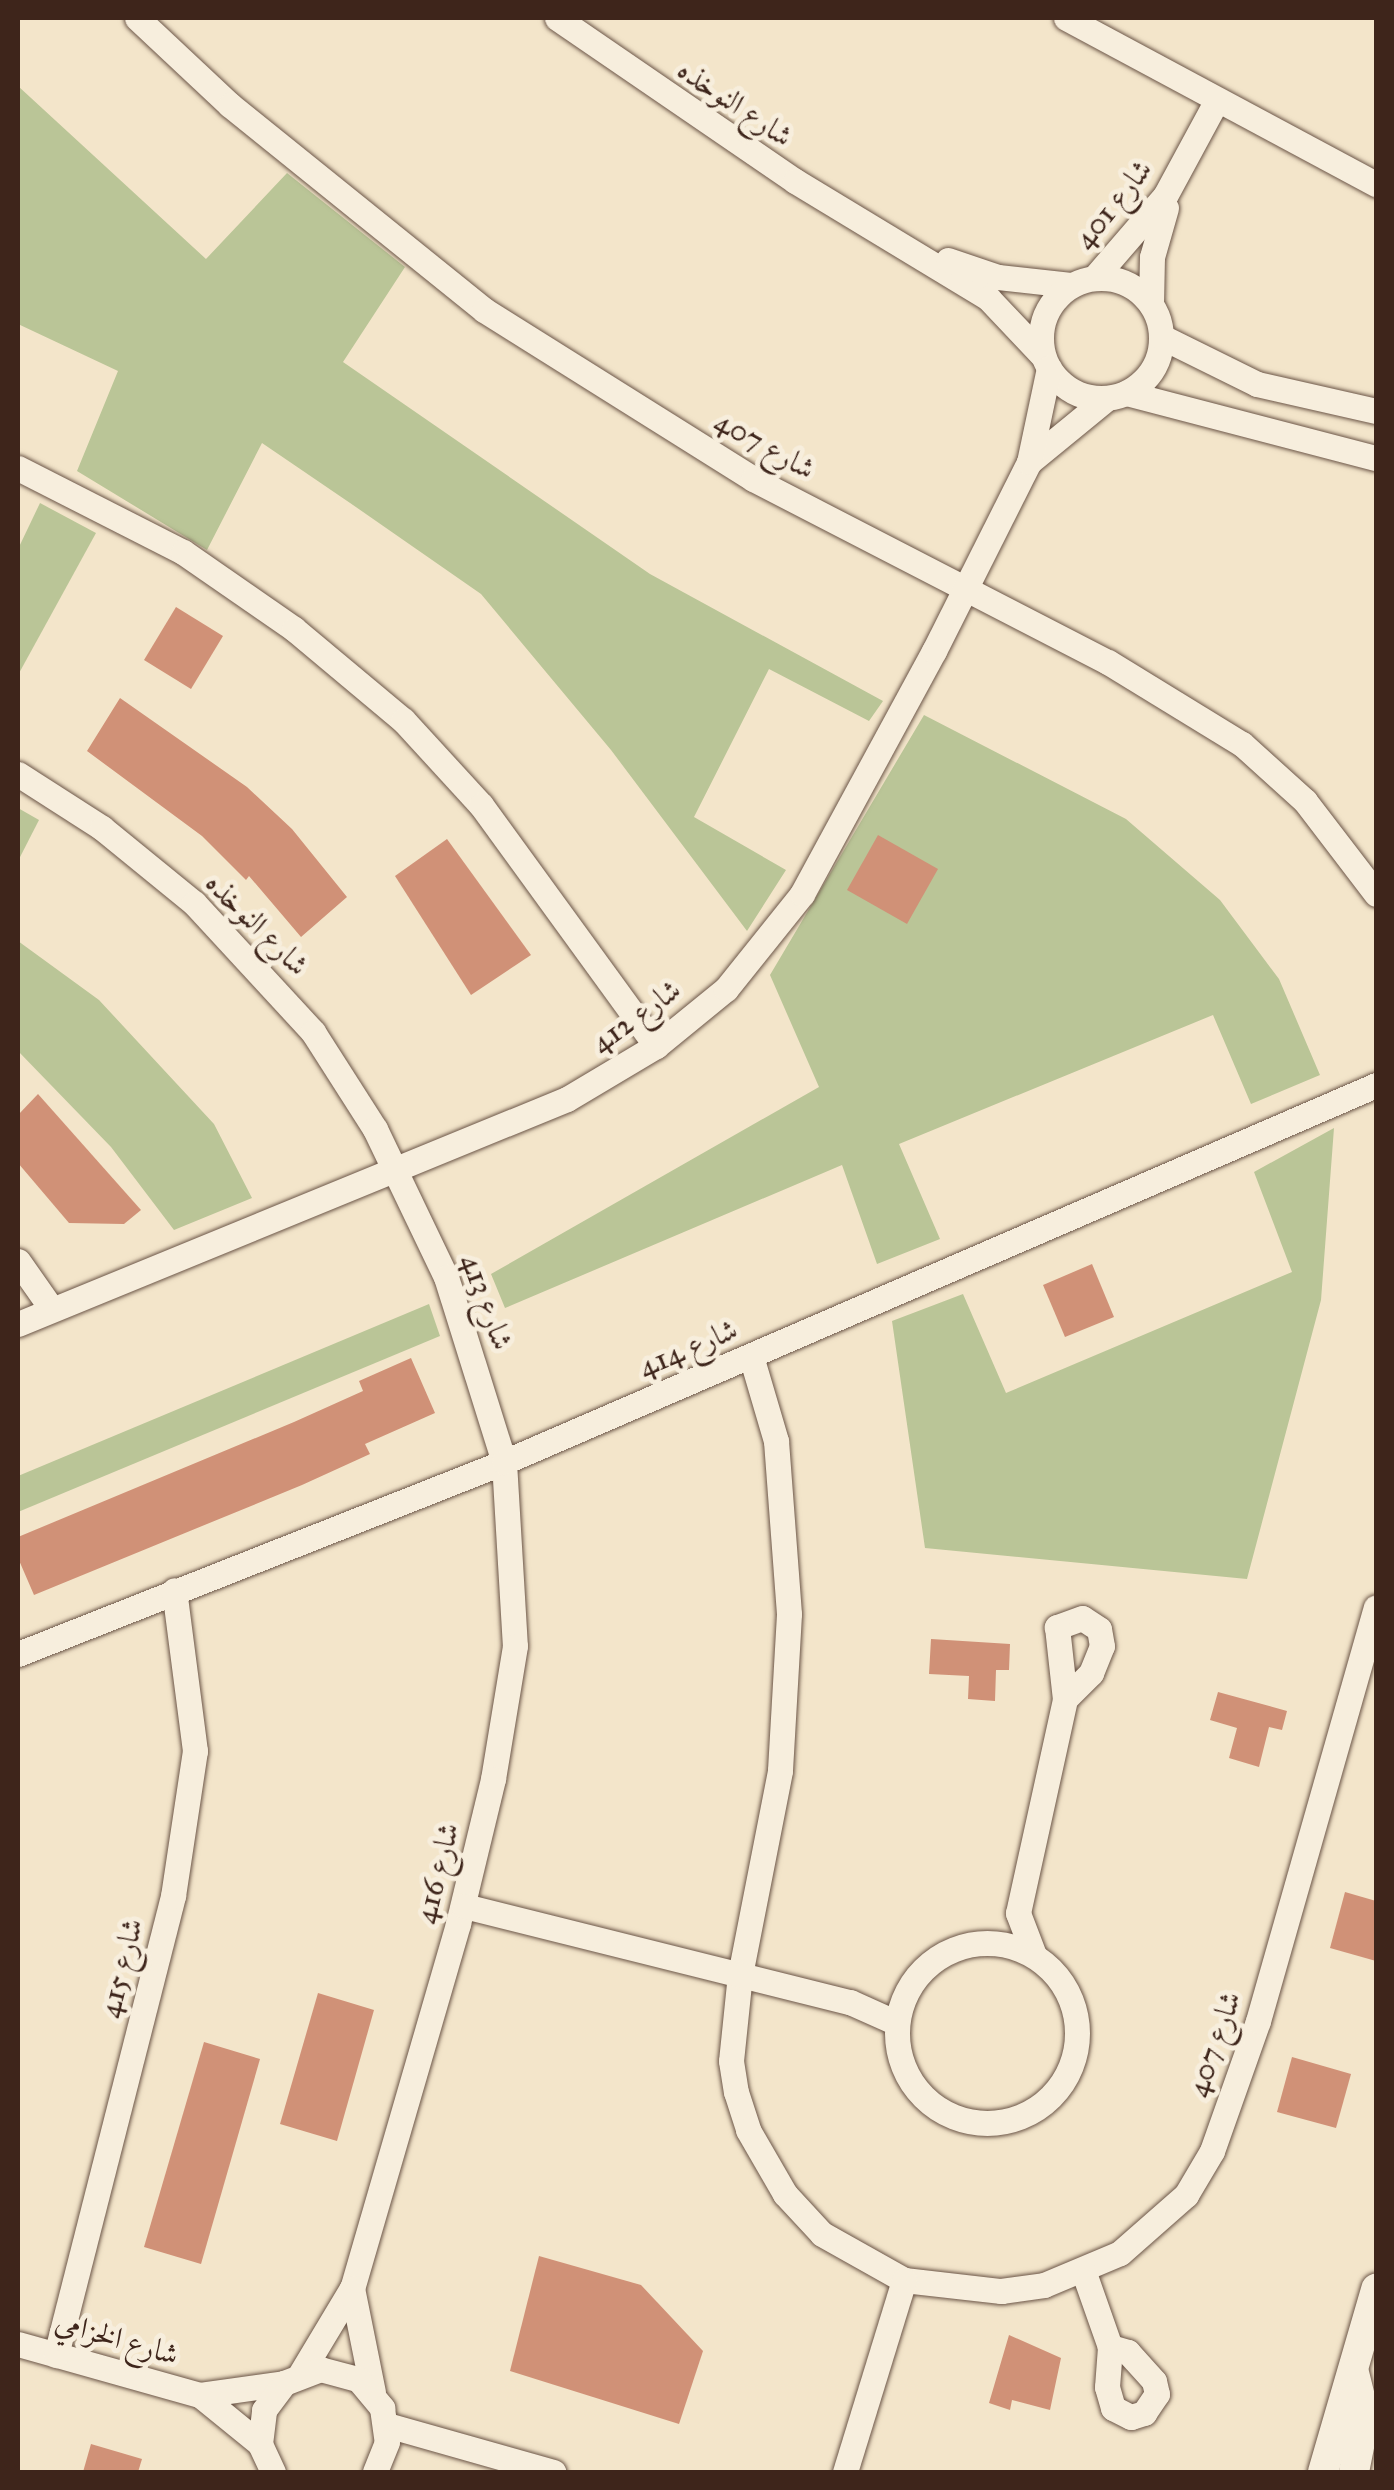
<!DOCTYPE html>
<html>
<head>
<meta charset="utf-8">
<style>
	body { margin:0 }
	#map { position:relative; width:1394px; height:2490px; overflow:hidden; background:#f3e5ca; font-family:"IM FELL Great Primer",Amiri,serif }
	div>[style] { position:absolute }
	.green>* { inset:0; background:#bac597 }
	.building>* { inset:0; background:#d09177 }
	.roads { filter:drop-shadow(0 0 2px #6b5547) drop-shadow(0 0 2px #6b5547) }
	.minor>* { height:25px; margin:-12.5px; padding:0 12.5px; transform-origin:12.5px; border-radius:12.5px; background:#f7eedd }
	.minor>.ring { margin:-12.5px; padding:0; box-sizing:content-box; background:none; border:25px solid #f7eedd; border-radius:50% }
	.tertiary>* { height:30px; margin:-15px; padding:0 15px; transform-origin:15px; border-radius:15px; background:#f7eedd }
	span { translate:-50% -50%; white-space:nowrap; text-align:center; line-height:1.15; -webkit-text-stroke:10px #f7eedd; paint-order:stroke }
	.street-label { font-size:30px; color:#3e251b }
	.frame { position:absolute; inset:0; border:20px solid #3e251b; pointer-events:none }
</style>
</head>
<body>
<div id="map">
	<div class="green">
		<i style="clip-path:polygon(18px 86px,206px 259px,287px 173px,405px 267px,343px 362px,650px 574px,883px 701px,869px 721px,769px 669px,694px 817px,786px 870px,747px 931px,611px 750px,481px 594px,353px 505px,262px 443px,207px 550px,77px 471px,118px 371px,18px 324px)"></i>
		<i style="clip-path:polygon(40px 503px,96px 533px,18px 675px,18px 549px)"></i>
		<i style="clip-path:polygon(924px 715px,1126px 819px,1220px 900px,1279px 979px,1320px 1075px,1251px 1104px,1213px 1015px,899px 1144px,940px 1239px,877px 1264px,842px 1165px,505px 1308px,491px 1274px,819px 1087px,770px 975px)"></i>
		<i style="clip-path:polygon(18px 808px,39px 820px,18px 861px)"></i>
		<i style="clip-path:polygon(18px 941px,99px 1000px,214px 1124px,252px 1198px,174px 1230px,111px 1147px,18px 1051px)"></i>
		<i style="clip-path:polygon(1334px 1128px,1321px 1300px,1247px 1579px,925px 1548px,892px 1321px,963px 1294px,1006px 1393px,1292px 1272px,1254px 1172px)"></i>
		<i style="clip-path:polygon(429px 1304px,440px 1336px,18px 1512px,18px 1476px)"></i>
	</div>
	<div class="building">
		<i style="clip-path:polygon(176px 607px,223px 636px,191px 689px,144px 660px)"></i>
		<i style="clip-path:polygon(120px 698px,247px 787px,292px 829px,347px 897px,301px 937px,249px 876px,246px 880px,202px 836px,87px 751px)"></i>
		<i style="clip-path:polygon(878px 835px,938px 869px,907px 924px,847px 890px)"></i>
		<i style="clip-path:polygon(447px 839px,531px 955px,471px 995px,395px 876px)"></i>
		<i style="clip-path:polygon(38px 1094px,141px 1210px,124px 1224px,69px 1223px,18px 1163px,18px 1115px)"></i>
		<i style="clip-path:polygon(1092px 1264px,1114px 1317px,1065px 1337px,1043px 1285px)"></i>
		<i style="clip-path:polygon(411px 1358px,435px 1413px,365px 1444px,370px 1454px,302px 1485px,34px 1595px,18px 1558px,18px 1537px,294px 1422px,363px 1391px,359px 1381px)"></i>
		<i style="clip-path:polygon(931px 1639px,1010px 1644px,1009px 1670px,996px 1670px,995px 1701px,968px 1699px,969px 1676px,929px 1674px)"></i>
		<i style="clip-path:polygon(1218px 1692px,1287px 1711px,1282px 1730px,1269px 1727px,1259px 1767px,1229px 1758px,1237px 1728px,1210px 1720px)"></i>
		<i style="clip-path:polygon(1345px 1892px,1376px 1901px,1376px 1961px,1330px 1948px)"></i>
		<i style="clip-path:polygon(318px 1993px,374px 2010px,337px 2141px,280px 2124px)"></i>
		<i style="clip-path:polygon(204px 2042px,260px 2059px,201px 2264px,144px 2247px)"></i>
		<i style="clip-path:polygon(1292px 2057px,1351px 2074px,1336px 2128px,1277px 2112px)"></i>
		<i style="clip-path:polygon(539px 2256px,641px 2285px,703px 2351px,679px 2424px,510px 2371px)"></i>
		<i style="clip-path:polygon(1009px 2335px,1061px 2358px,1050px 2410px,1012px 2400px,1010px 2410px,989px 2403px)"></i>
		<i style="clip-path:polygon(91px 2444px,142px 2459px,138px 2472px,83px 2472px)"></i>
	</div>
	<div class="roads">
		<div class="minor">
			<i style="left:137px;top:18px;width:127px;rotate:43.1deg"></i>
			<i style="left:230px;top:105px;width:326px;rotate:38.9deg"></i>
			<i style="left:484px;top:310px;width:318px;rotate:32.1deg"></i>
			<i style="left:753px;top:479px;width:399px;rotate:27.3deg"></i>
			<i style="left:1108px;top:662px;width:157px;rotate:31.5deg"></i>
			<i style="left:1242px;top:744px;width:85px;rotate:42.1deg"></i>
			<i style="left:1305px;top:801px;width:117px;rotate:52.6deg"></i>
			<i style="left:557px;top:18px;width:288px;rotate:34.4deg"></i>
			<i style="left:795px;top:181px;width:226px;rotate:31.2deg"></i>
			<i style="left:988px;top:298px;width:80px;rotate:46.5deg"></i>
			<i style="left:1066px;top:18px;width:352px;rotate:28.2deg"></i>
			<i style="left:948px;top:260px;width:53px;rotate:18.8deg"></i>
			<i style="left:998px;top:277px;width:73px;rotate:6.3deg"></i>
			<i style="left:1095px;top:277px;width:107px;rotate:-49.2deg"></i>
			<i style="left:1165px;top:196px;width:109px;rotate:-61.6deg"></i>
			<i class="ring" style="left:1041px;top:278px;width:95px;height:95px"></i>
			<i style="left:1151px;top:304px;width:47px;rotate:-88.8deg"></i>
			<i style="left:1152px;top:257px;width:51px;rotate:-74.1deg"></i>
			<i style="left:1162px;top:337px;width:106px;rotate:26.3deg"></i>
			<i style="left:1257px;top:384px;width:122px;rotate:12.8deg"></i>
			<i style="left:1126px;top:393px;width:258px;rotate:14.6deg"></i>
			<i style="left:1029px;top:462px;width:99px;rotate:-39.3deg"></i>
			<i style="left:18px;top:468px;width:185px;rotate:27deg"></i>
			<i style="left:183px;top:552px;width:135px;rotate:34.7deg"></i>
			<i style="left:294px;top:629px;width:142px;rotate:39.9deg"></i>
			<i style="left:403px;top:720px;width:115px;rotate:47.5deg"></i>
			<i style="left:481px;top:805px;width:298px;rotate:54deg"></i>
			<i style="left:18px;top:774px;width:100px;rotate:32.7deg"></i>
			<i style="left:102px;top:828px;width:119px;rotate:39.2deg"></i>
			<i style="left:194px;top:903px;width:176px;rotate:47.3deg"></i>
			<i style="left:313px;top:1032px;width:115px;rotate:57.4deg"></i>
			<i style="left:375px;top:1129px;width:164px;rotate:64.4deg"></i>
			<i style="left:446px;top:1277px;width:194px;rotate:72.6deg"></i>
			<i style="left:504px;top:1462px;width:184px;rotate:86.6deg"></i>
			<i style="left:515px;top:1646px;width:135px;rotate:99.4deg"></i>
			<i style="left:493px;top:1779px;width:149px;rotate:103.6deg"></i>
			<i style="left:458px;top:1924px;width:379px;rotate:106.2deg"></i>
			<i style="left:352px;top:2288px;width:99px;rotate:121deg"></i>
			<i style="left:18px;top:1261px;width:57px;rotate:54.9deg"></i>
			<i style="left:18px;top:1324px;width:593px;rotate:-22.29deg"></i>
			<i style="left:567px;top:1099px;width:104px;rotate:-30.8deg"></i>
			<i style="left:656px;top:1046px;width:90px;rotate:-39.2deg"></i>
			<i style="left:726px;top:989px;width:122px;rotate:-51.3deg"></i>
			<i style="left:802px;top:894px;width:277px;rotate:-61.5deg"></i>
			<i style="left:934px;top:651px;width:212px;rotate:-63.3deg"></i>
			<i style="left:1029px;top:462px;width:96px;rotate:-78deg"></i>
			<i style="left:751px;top:1356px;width:89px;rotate:73.6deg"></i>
			<i style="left:776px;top:1441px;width:173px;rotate:85.7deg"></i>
			<i style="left:789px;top:1614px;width:157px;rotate:93.3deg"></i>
			<i style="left:780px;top:1771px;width:207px;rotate:101.1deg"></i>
			<i style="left:740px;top:1974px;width:87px;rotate:95.9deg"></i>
			<i style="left:731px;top:2061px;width:31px;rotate:81deg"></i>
			<i style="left:736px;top:2092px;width:40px;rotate:72deg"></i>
			<i style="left:748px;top:2130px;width:74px;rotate:60deg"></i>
			<i style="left:785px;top:2194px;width:54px;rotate:47.2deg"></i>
			<i style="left:822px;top:2234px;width:94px;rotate:29.3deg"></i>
			<i style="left:904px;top:2280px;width:98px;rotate:6.5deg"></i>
			<i style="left:1001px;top:2291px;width:43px;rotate:-7.9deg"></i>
			<i style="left:1044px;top:2285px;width:82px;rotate:-22.8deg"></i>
			<i style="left:1120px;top:2253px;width:88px;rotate:-41.3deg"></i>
			<i style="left:1186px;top:2195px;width:51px;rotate:-59.4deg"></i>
			<i style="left:1212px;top:2151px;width:138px;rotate:-70.5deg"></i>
			<i style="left:1258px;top:2021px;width:430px;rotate:-74.1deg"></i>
			<i style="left:18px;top:1654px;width:523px;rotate:-21.56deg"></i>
			<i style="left:504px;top:1462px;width:950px;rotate:-23.38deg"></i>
			<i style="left:464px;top:1906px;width:398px;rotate:14deg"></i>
			<i style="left:850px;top:2002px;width:51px;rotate:24.1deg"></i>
			<i class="ring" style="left:897px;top:1943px;width:155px;height:155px"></i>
			<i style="left:1034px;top:1955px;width:45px;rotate:-110.9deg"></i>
			<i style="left:1018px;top:1913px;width:219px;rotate:-77.6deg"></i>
			<i style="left:1065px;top:1699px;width:37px;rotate:-45deg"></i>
			<i style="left:1091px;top:1673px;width:29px;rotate:-68deg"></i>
			<i style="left:1102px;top:1646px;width:17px;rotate:-100deg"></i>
			<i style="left:1099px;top:1629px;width:20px;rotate:-147deg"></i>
			<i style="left:1082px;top:1618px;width:27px;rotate:160deg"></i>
			<i style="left:1057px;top:1627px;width:72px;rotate:83.7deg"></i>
			<i style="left:1084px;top:2273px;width:78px;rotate:70.6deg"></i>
			<i style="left:1110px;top:2347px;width:40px;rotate:94.3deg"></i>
			<i style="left:1107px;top:2387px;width:22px;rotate:74deg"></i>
			<i style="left:1113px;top:2408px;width:20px;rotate:27deg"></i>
			<i style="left:1131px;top:2417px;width:14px;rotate:-17deg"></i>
			<i style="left:1144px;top:2413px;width:23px;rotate:-56deg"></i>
			<i style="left:1157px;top:2394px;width:13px;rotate:-103deg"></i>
			<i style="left:1154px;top:2381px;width:39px;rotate:-132deg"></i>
			<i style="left:1128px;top:2352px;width:19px;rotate:-164deg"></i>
			<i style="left:352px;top:2288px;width:106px;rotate:78.6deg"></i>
			<i style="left:18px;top:2344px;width:189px;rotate:15.7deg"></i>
			<i style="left:200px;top:2395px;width:85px;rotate:-8.1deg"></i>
			<i style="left:56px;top:2355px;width:474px;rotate:-75.7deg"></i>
			<i style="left:173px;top:1896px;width:147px;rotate:-81.4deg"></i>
			<i style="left:195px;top:1751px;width:162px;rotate:-97.4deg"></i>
			<i style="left:200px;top:2395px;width:77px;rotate:39.2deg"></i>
			<i style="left:387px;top:2425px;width:173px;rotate:15.8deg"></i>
			<i style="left:273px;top:2472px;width:31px;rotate:-115deg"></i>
			<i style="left:260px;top:2444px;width:34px;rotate:-83deg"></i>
			<i style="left:264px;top:2410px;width:34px;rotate:-53deg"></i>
			<i style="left:284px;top:2383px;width:39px;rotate:-21deg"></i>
			<i style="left:320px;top:2369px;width:39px;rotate:15deg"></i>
			<i style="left:358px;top:2379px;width:38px;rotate:50deg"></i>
			<i style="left:382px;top:2408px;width:34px;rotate:82deg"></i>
			<i style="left:387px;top:2442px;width:32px;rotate:112deg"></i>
			<i style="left:845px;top:2472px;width:201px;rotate:-72.9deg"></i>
		</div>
		<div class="tertiary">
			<i style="left:1323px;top:2472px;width:191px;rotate:-73.8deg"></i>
			<i style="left:1354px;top:2472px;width:56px;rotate:-78.7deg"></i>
			<i style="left:1365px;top:2417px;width:45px;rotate:-104deg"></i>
		</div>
	</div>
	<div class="street-label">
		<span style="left:735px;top:103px;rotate:34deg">شارع النوخذه</span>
		<span style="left:1113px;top:204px;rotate:-51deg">شارع 401</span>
		<span style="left:765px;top:445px;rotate:29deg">شارع 407</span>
		<span style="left:257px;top:924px;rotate:45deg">شارع النوخذه</span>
		<span style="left:636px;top:1016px;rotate:-36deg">شارع 412</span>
		<span style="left:487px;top:1302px;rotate:70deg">شارع 413</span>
		<span style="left:688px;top:1348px;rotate:-23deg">شارع 414</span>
		<span style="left:437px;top:1873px;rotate:-76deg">شارع 416</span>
		<span style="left:121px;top:1968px;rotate:-76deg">شارع 415</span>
		<span style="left:1214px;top:2044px;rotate:-71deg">شارع 407</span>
		<span style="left:117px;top:2338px;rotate:16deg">شارع الخزامي</span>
	</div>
	<div class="frame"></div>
</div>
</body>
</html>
